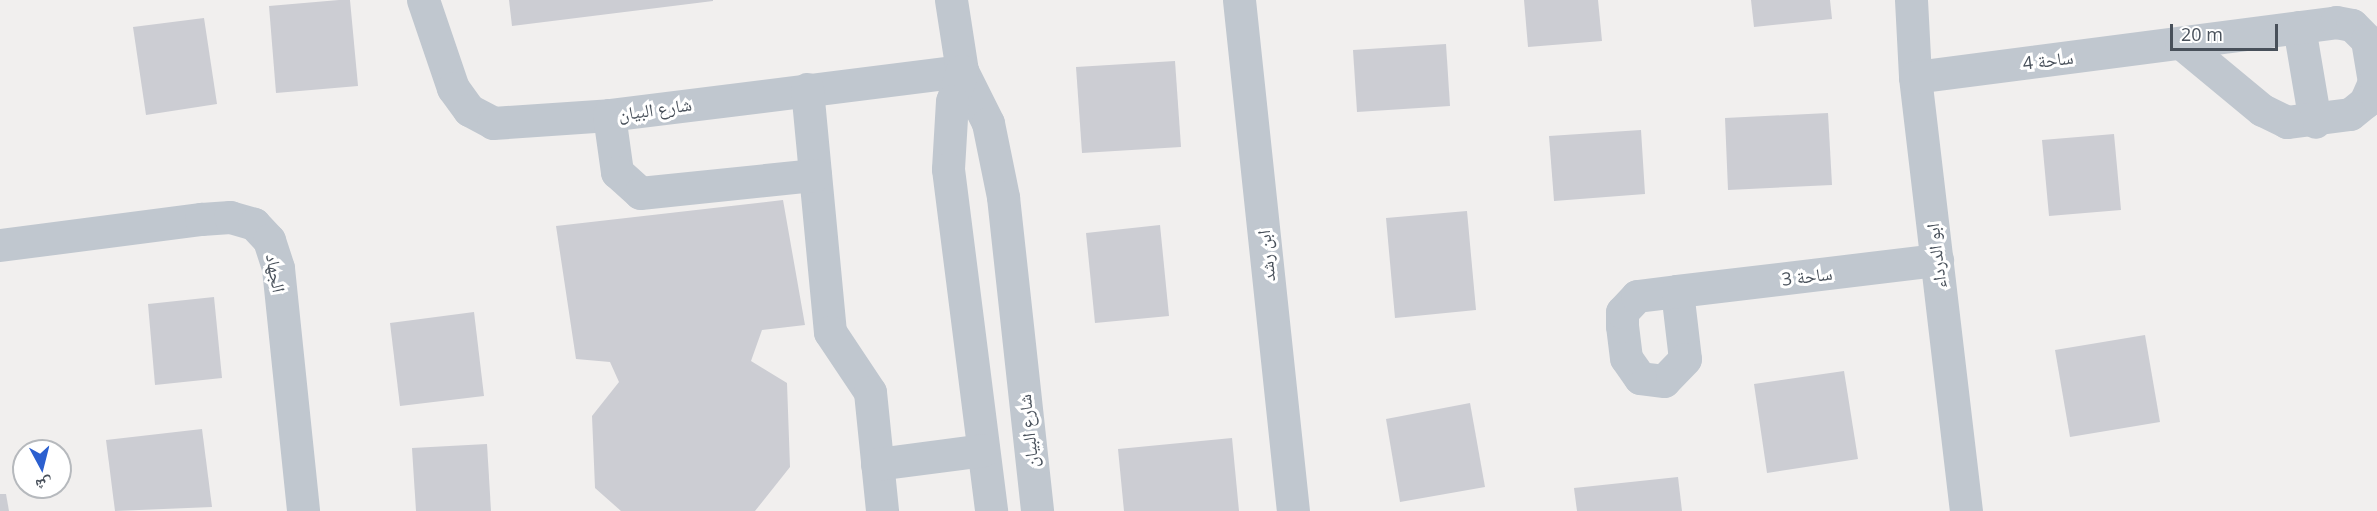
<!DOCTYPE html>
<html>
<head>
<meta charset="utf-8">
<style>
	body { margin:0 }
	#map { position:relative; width:2377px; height:511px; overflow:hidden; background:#f1efee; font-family:"Open Sans","Noto Naskh Arabic",sans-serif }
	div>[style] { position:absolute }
	.building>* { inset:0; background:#cccdd3 }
	.minor>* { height:33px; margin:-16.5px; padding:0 16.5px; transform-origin:16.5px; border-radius:16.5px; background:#c0c7cf }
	span { translate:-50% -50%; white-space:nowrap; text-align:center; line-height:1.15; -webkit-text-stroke:6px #fff; paint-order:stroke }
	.street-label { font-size:18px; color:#48505a }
	.north { position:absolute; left:12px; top:439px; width:60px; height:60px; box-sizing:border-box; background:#fff; border:2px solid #b6b9bd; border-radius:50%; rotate:173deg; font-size:16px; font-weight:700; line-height:24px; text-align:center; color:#48505a }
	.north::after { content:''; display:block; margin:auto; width:21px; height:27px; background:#2b5fcf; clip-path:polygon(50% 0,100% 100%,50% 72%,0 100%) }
	.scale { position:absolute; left:2170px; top:24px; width:108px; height:27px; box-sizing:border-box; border:3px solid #48505a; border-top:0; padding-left:8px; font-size:18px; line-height:21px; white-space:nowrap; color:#48505a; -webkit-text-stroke:4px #fff; paint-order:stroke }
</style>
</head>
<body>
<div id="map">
	<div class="building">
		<i style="clip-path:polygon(339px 0,350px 0,358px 86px,276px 93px,269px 6px)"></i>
		<i style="clip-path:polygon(509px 0,713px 0,713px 1px,512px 26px)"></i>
		<i style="clip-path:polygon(1524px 0,1598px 0,1602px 41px,1528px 47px)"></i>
		<i style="clip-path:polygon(1751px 0,1830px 0,1832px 19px,1754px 27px)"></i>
		<i style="clip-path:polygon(204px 18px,217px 104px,146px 115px,133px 27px)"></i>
		<i style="clip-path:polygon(1446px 44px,1450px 106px,1357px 112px,1353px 50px)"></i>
		<i style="clip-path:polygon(1175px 61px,1181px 147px,1082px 153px,1076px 67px)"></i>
		<i style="clip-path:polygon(1828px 113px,1832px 185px,1728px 190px,1725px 118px)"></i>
		<i style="clip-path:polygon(1641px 130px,1645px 194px,1554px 201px,1549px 136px)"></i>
		<i style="clip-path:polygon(2114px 134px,2121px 210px,2049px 216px,2042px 140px)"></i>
		<i style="clip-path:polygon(783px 200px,805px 325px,762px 330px,751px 361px,787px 383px,790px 467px,755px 511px,621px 511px,595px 488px,592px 416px,619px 382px,610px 362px,576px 359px,556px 226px)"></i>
		<i style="clip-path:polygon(1467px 211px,1476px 310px,1395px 318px,1386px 218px)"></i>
		<i style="clip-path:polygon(1160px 225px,1169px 316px,1095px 323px,1086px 233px)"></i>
		<i style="clip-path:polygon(214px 297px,222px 378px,155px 385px,148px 304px)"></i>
		<i style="clip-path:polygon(474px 312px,484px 396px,400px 406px,390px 323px)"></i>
		<i style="clip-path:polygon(2145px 335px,2160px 422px,2070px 437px,2055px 350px)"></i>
		<i style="clip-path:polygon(1844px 371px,1858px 459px,1767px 473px,1754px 384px)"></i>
		<i style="clip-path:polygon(1470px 403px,1485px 487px,1400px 502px,1386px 419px)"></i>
		<i style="clip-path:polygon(202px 429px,212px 507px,115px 511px,106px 440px)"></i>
		<i style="clip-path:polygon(1232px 438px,1239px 511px,1124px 511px,1118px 449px)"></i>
		<i style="clip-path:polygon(487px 444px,491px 511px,416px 511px,412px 448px)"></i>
		<i style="clip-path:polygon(1678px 477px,1682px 511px,1577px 511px,1574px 488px)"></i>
		<i style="clip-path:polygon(0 494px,6px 494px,9px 511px,0 511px)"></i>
	</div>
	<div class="minor">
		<i style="left:423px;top:0;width:93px;rotate:71.2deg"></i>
		<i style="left:453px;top:88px;width:27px;rotate:54deg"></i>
		<i style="left:469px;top:110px;width:27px;rotate:28deg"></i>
		<i style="left:493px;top:123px;width:116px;rotate:-3.9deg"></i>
		<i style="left:609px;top:115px;width:356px;rotate:-7.1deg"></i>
		<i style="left:951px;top:0;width:72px;rotate:81.2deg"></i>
		<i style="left:962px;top:71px;width:58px;rotate:63.4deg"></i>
		<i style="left:988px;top:123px;width:76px;rotate:78.5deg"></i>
		<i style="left:1003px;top:197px;width:316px;rotate:83.8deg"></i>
		<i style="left:1239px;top:0;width:514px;rotate:83.97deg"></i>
		<i style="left:1911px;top:0;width:77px;rotate:87deg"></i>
		<i style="left:1915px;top:77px;width:437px;rotate:83.3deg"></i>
		<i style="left:2299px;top:27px;width:96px;rotate:80.4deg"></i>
		<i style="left:962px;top:71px;width:32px;rotate:108deg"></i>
		<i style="left:952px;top:101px;width:68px;rotate:93.4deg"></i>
		<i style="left:948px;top:169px;width:345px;rotate:82.8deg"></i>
		<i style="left:1915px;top:77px;width:425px;rotate:-7.4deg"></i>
		<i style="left:2336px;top:22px;width:16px;rotate:11deg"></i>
		<i style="left:2352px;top:25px;width:21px;rotate:45deg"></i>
		<i style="left:2367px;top:40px;width:43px;rotate:80.5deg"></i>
		<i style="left:2374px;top:82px;width:22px;rotate:114deg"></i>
		<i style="left:2365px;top:102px;width:19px;rotate:141deg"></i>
		<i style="left:2350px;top:114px;width:64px;rotate:172.8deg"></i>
		<i style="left:2287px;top:122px;width:28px;rotate:-154deg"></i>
		<i style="left:2262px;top:110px;width:105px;rotate:-140.4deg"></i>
		<i style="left:807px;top:89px;width:244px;rotate:84.6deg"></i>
		<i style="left:830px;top:332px;width:72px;rotate:56.3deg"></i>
		<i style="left:870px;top:392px;width:120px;rotate:84.2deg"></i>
		<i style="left:609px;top:115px;width:58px;rotate:82deg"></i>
		<i style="left:617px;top:172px;width:31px;rotate:42deg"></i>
		<i style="left:640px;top:193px;width:176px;rotate:-5.9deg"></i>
		<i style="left:0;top:245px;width:203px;rotate:-7.4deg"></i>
		<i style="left:201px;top:219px;width:29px;rotate:-4deg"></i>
		<i style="left:230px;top:217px;width:25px;rotate:16deg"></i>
		<i style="left:254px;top:224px;width:22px;rotate:47deg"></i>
		<i style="left:269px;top:240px;width:29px;rotate:72deg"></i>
		<i style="left:278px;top:268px;width:244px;rotate:84.1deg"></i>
		<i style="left:1677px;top:291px;width:68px;rotate:83.3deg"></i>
		<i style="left:1685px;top:359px;width:30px;rotate:134deg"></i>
		<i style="left:1664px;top:381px;width:24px;rotate:-173deg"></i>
		<i style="left:1640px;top:378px;width:24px;rotate:-125deg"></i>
		<i style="left:1626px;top:358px;width:32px;rotate:-97deg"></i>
		<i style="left:1622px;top:326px;width:14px;rotate:-90deg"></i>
		<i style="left:1622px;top:312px;width:22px;rotate:-47deg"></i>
		<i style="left:1637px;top:296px;width:40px;rotate:-7.1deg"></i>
		<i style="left:1677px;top:291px;width:262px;rotate:-6.8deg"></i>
		<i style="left:877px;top:464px;width:107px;rotate:-7.5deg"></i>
	</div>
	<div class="street-label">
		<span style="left:2048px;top:60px;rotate:-7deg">ساحة 4</span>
		<span style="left:655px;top:109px;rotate:-8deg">شارع البيان</span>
		<span style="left:1266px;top:256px;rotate:-96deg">ابن رشد</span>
		<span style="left:1936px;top:256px;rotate:-97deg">ابو الدرداء</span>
		<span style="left:276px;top:273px;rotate:79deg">الجهاد</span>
		<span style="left:1807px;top:276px;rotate:-7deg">ساحة 3</span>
		<span style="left:1028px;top:431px;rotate:-96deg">شارع البيان</span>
	</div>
	<div class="north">ش</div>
	<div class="scale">20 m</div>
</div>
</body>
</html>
